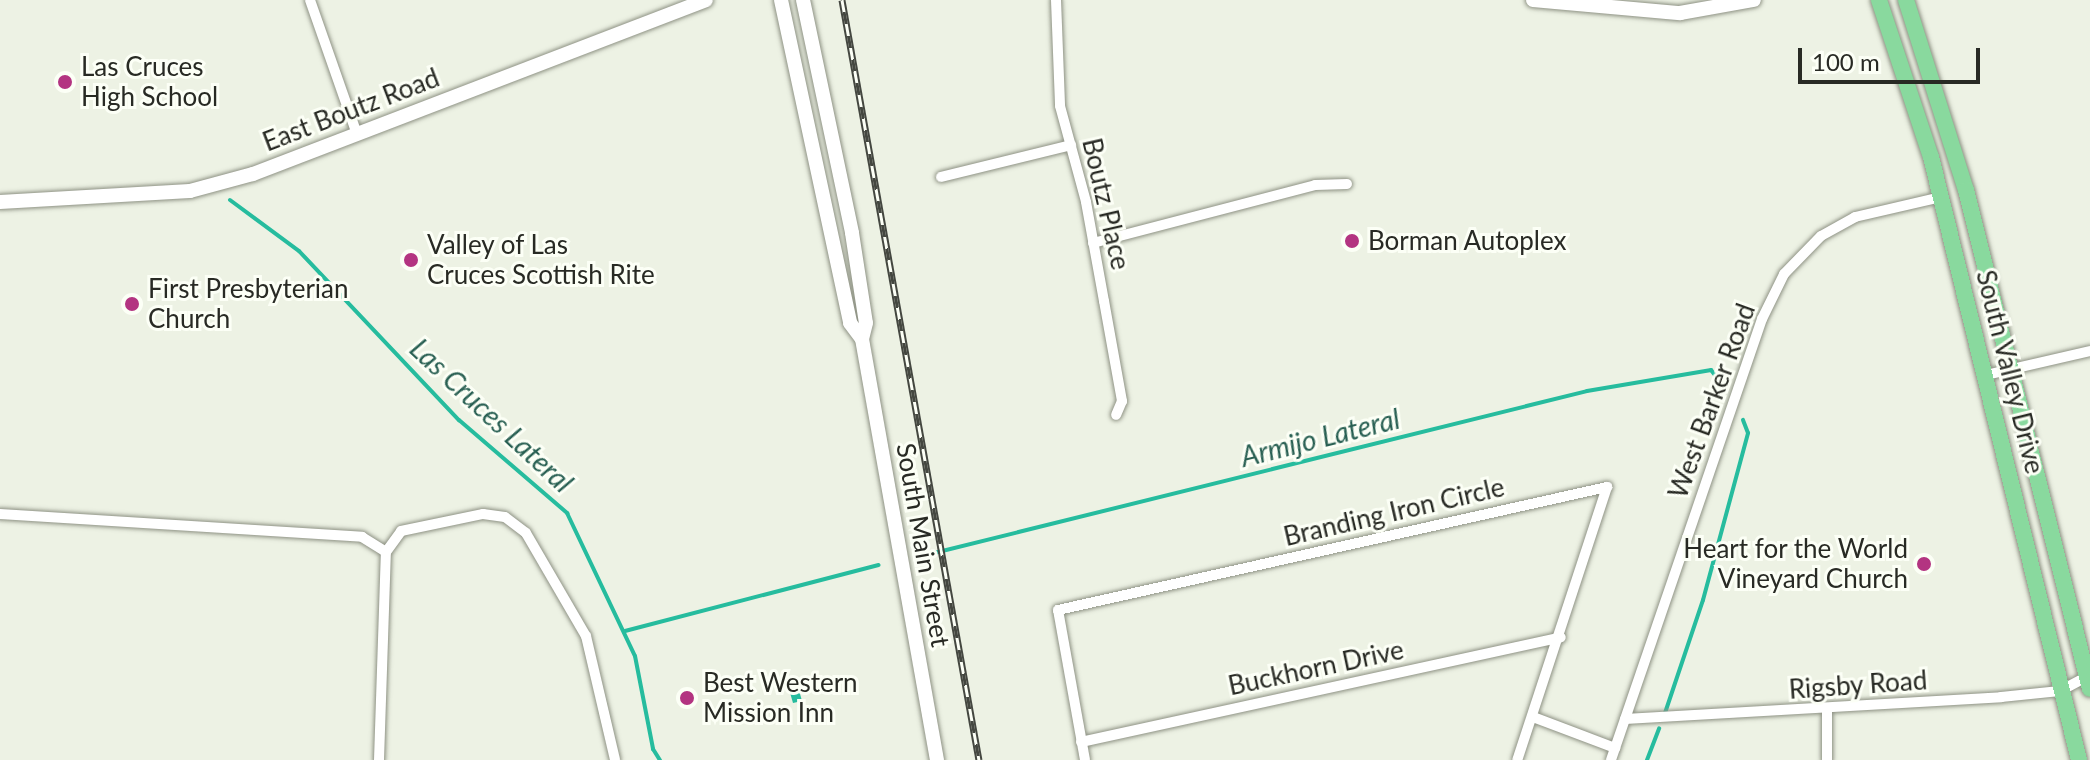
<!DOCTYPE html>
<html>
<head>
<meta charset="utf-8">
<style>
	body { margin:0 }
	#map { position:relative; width:2090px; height:760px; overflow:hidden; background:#edf2e4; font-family:Lato,sans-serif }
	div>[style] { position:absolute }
	.water>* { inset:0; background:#26bc9e }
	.stream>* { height:4px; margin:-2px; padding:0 2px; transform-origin:2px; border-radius:2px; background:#26bc9e }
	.roads { filter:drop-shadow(0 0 2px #8e9284) drop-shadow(0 0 2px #8e9284) }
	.minor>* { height:10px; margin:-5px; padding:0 5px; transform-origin:5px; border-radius:5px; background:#fff }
	.secondary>* { height:14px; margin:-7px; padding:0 7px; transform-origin:7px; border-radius:7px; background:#fff }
	.primary>* { height:16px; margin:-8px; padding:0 8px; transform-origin:8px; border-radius:8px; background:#89d99e }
	.rail>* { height:7px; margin-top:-3.5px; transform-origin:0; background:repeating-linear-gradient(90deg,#fcfff6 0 12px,#444740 0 24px); box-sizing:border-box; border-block:2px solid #444740 }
	.dots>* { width:22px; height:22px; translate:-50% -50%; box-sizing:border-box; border:4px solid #fcfff6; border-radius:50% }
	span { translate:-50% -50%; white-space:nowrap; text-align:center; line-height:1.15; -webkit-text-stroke:6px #fcfff6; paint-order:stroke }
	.poi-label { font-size:26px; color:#282a24 }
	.left { translate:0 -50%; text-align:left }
	.right { translate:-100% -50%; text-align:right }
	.street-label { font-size:26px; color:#282a24 }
	.water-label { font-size:28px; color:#296053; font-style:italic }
	.scale { position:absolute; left:1798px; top:48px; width:182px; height:36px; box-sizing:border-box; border:4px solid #282a24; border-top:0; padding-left:10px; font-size:24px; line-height:28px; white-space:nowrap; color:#282a24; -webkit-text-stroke:6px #fcfff6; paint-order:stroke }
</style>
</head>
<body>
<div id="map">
	<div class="water">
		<i style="clip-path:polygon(795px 676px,802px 701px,793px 703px,786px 679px)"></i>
	</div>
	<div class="stream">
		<i style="left:230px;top:200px;width:86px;rotate:36.5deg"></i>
		<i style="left:299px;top:251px;width:233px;rotate:46.6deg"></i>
		<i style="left:459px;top:420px;width:143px;rotate:40.7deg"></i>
		<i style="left:567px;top:513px;width:158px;rotate:64.6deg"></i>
		<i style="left:635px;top:656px;width:95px;rotate:79deg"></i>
		<i style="left:653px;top:749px;width:13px;rotate:58deg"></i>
		<i style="left:922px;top:556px;width:685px;rotate:-13.93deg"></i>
		<i style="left:1587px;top:391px;width:126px;rotate:-9.6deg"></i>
		<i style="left:1711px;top:370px;width:18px;rotate:52deg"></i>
		<i style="left:625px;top:631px;width:262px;rotate:-14.6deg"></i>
		<i style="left:1665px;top:713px;width:119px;rotate:-71.4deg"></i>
		<i style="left:1703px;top:600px;width:173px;rotate:-74.9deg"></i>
		<i style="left:1748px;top:433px;width:14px;rotate:-111deg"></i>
		<i style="left:1647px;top:760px;width:34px;rotate:-69deg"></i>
	</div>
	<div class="roads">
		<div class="minor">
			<i style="left:310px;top:0;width:142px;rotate:70.7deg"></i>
			<i style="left:1056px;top:0;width:106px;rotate:87.8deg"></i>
			<i style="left:1060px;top:106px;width:99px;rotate:74.8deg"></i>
			<i style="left:1086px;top:202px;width:101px;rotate:79.7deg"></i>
			<i style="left:1104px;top:301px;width:102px;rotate:79.8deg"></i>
			<i style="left:1122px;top:401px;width:15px;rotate:113deg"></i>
			<i style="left:941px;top:177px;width:134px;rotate:-13.8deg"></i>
			<i style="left:1093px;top:243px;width:229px;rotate:-14.6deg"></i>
			<i style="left:1315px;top:185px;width:32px;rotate:-2deg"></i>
			<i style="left:1986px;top:375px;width:107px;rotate:-13deg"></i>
			<i style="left:0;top:514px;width:363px;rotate:3.6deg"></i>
			<i style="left:362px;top:537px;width:28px;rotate:32deg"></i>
			<i style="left:1827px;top:710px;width:50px;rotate:90deg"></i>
			<i style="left:1533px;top:717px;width:88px;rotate:20.7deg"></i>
			<i style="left:1625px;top:719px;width:377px;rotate:-3.3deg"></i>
			<i style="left:2001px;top:697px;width:59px;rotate:-5.8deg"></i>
			<i style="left:2060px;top:691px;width:34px;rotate:-28deg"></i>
			<i style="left:1081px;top:742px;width:491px;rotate:-12.3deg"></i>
			<i style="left:379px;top:760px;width:208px;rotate:-88.1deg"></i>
			<i style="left:386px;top:552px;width:26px;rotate:-54deg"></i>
			<i style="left:401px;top:531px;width:84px;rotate:-11.7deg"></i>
			<i style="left:483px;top:514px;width:22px;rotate:8deg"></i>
			<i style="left:505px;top:517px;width:26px;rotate:37deg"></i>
			<i style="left:526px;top:533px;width:119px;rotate:59.8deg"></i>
			<i style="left:586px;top:636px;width:127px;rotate:76.8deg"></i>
			<i style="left:1085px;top:760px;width:152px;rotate:-100.2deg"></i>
			<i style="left:1058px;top:610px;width:563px;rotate:-12.63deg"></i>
			<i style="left:1607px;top:487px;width:287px;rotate:108.2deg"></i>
			<i style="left:1611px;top:760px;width:466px;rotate:-71.1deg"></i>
			<i style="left:1762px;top:319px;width:50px;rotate:-63.9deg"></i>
			<i style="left:1784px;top:274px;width:53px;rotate:-45.8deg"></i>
			<i style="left:1821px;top:236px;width:39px;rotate:-29deg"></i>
			<i style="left:1855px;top:217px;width:88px;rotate:-13.1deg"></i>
		</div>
		<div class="secondary">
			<i style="left:781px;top:0;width:330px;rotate:77.9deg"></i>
			<i style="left:850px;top:323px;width:20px;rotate:53deg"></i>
			<i style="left:803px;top:0;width:238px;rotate:78.1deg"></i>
			<i style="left:852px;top:233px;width:91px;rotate:81.2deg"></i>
			<i style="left:866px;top:323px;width:16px;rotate:104deg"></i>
			<i style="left:862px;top:339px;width:428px;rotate:79.9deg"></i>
			<i style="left:1533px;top:0;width:148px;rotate:5.1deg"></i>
			<i style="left:1680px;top:13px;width:75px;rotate:-10deg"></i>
			<i style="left:0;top:202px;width:190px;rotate:-3.3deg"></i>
			<i style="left:190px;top:191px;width:65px;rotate:-15.1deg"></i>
			<i style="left:253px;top:174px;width:485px;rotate:-21deg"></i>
		</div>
		<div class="primary">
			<i style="left:1879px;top:0;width:165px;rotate:71.7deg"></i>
			<i style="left:1931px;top:157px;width:621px;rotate:76.21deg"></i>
			<i style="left:1906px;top:0;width:199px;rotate:72.5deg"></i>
			<i style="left:1966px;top:190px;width:514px;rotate:76.04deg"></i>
		</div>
	</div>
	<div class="rail">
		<i style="left:842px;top:0;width:772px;rotate:79.78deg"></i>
	</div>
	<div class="dots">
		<i style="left:65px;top:82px;background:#b33481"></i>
		<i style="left:1352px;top:241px;background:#b33481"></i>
		<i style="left:411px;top:260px;background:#b33481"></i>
		<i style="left:132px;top:304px;background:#b33481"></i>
		<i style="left:1924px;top:564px;background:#b33481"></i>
		<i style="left:687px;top:698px;background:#b33481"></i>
	</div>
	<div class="poi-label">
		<span class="left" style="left:81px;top:82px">Las Cruces<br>High School</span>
		<span class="left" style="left:1368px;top:241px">Borman Autoplex</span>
		<span class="left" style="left:427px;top:260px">Valley of Las<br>Cruces Scottish Rite</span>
		<span class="left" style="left:148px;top:304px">First Presbyterian<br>Church</span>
		<span class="right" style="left:1908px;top:564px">Heart for the World<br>Vineyard Church</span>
		<span class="left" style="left:703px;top:698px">Best Western<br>Mission Inn</span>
	</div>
	<div class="street-label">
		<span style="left:351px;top:110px;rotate:-21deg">East Boutz Road</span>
		<span style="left:1106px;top:204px;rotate:77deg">Boutz Place</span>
		<span style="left:2010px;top:372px;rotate:76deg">South Valley Drive</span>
		<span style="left:1712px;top:401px;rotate:-70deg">West Barker Road</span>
		<span style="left:1394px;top:512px;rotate:-13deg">Branding Iron Circle</span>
		<span style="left:923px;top:545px;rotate:80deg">South Main Street</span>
		<span style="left:1316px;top:668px;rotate:-12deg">Buckhorn Drive</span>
		<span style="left:1858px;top:685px;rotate:-4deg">Rigsby Road</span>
	</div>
	<div class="water-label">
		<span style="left:492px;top:415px;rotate:43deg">Las Cruces Lateral</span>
		<span style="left:1320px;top:437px;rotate:-14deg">Armijo Lateral</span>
	</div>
	<div class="scale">100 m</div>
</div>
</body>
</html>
